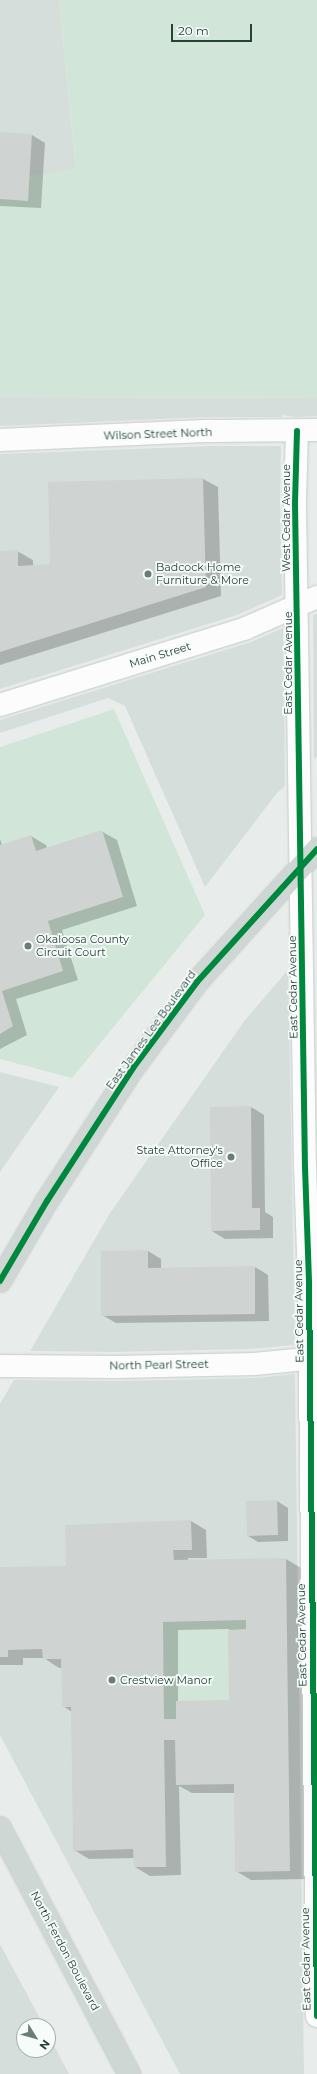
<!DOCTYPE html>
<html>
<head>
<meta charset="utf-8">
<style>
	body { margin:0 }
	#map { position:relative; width:317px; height:2074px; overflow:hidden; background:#e8edeb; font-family:Montserrat,sans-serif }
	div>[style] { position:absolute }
	.built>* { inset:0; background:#d6dedb }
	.green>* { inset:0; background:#d1e6d8 }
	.shadow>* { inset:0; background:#0003 }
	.building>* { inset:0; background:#cfd4d2 }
	.roads { filter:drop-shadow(0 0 1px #c5cac8) drop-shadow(0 0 1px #c5cac8) }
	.minor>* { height:22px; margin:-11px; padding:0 11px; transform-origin:11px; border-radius:11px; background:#fcfcfc }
	.tertiary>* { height:22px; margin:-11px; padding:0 11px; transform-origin:11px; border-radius:11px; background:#fcfcfc }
	.primary>* { height:22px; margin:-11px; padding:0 11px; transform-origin:11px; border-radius:11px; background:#cfd7d5 }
	.cycleway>* { height:6px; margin:-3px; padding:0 3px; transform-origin:3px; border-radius:3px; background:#00873e }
	.dots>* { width:11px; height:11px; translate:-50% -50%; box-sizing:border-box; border:2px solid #f7fbf9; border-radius:50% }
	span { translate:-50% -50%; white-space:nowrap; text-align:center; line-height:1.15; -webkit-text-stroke:3.5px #f7fbf9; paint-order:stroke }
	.street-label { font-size:11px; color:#24423a }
	.poi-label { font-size:11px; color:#24423a }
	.left { translate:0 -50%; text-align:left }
	.right { translate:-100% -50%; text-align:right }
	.north { position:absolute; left:16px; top:2018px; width:40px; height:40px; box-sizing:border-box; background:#f7fbf9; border:1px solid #a3b1ad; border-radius:50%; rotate:127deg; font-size:11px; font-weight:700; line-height:16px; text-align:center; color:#24423a }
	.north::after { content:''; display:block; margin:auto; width:14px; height:18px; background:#697e78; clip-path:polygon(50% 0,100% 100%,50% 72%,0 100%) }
	.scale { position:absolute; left:171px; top:24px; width:81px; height:18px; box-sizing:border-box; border:2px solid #24423a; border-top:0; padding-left:5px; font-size:12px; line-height:14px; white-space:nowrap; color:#24423a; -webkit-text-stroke:3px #f7fbf9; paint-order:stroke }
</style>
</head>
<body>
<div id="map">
	<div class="built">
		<i style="clip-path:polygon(0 0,59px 0,76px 170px,0 180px)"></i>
		<i style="clip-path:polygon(0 397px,317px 398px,317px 416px,296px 417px,282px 415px,282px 417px,207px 417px,0 426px)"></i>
		<i style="clip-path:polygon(212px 446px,281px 446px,280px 501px,282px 595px,237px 615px,0 689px,0 454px)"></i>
		<i style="clip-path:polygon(317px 614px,317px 756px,314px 759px,313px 615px)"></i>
		<i style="clip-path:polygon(283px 628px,285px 786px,277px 793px,205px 887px,125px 706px,108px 698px,0 733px,0 720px,251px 642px)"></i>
		<i style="clip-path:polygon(288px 970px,295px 1345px,251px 1349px,114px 1352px,30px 1351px,110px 1213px,245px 1020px)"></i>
		<i style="clip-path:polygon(0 1072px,59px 1087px,0 1172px)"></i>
		<i style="clip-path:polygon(295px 1374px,304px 2074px,180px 2074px,0 1735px,0 1404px,14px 1380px,119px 1381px,257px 1378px)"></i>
		<i style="clip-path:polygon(0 1944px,44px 2026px,24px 2026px,24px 2050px,48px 2050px,48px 2034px,69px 2074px,0 2074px)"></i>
	</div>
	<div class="green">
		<i style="clip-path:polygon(59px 0,317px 0,317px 398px,0 397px,0 180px,76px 169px)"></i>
		<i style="clip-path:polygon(114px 709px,205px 915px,72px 1078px,0 1059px,0 747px)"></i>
		<i style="clip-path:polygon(246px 1620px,246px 1629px,228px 1630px,229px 1700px,176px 1701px,176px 1719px,164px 1719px,163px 1622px)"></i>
	</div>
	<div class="shadow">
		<i style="clip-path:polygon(0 133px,32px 135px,45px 143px,41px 208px,0 206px)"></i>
		<i style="clip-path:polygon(203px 479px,218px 487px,221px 596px,0 665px,0 552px,17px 551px,33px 560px,33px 566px,51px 565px)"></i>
		<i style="clip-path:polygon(101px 831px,117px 840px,137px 906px,62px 930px,78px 980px,16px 999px,27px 1035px,0 1049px,0 839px,2px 845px,31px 836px,46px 845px,47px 849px)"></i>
		<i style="clip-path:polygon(251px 1107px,264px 1115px,265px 1212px,273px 1217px,273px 1238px,225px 1239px,212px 1231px)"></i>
		<i style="clip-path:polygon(148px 1251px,161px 1259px,161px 1269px,255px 1267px,268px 1275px,269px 1321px,116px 1323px,102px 1315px)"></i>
		<i style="clip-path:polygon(277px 1501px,288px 1508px,288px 1541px,258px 1542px,248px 1536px,247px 1502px)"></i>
		<i style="clip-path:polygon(evenodd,191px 1521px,206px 1530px,207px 1558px,188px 1558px,188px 1561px,286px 1559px,301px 1568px,305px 1879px,251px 1880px,236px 1871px,235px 1793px,192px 1793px,179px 1786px,181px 1875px,150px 1876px,135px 1867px,135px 1858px,89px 1859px,74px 1850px,72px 1712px,63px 1706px,62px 1668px,59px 1668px,44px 1658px,23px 1658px,23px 1665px,0 1665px,0 1568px,67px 1567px,191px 1521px,229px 1629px,230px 1701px,178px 1702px,178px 1630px,229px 1629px)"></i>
	</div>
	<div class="building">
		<i style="clip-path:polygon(0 132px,32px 134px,28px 201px,0 199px)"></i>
		<i style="clip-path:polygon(203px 478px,206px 587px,0 652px,0 551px,18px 550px,18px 566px,50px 564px,48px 482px)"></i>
		<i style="clip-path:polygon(102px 830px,123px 897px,48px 921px,63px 971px,2px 991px,13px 1026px,0 1034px,0 845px,31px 835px,36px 851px)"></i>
		<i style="clip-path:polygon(251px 1106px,252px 1208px,260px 1208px,260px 1230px,211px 1231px,210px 1107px)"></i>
		<i style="clip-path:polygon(148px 1250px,148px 1268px,255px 1266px,255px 1314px,101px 1316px,101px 1251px)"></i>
		<i style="clip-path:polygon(277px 1500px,278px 1535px,247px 1536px,246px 1501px)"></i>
		<i style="clip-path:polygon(evenodd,191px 1520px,192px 1550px,173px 1550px,174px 1560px,286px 1558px,290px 1871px,235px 1872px,234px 1784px,176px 1785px,175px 1740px,164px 1740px,166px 1867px,134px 1867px,133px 1849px,73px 1851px,71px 1707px,62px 1707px,61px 1659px,43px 1659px,42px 1649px,8px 1650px,8px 1657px,0 1657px,0 1567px,66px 1566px,65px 1525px,191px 1520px,246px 1620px,246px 1629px,228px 1630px,229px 1700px,176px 1701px,176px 1719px,164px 1719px,163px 1622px,246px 1620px)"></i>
	</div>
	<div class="roads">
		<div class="minor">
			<i style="left:297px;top:431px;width:72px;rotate:91.6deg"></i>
			<i style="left:295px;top:503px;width:664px;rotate:89.14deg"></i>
			<i style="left:305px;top:1167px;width:116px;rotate:88deg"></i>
			<i style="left:309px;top:1283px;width:733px;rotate:89.37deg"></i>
			<i style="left:0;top:440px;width:210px;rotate:-2.5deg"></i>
			<i style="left:210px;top:431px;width:107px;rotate:-0.5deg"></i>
			<i style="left:0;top:1366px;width:117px;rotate:0.5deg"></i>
			<i style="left:117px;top:1367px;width:137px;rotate:-1.3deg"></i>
			<i style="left:254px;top:1364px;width:63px;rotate:-5.4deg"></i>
		</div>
		<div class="tertiary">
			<i style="left:0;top:705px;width:256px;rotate:-17.3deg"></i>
			<i style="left:244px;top:629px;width:80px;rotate:-23.7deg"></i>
		</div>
		<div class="primary">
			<i style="left:0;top:1281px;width:93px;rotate:-59.6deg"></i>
			<i style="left:47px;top:1201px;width:158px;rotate:-57.1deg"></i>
			<i style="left:133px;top:1068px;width:107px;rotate:-53.3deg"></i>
			<i style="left:197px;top:982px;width:179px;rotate:-47.9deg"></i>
			<i style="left:0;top:1828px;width:278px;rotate:62.3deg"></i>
		</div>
	</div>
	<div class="cycleway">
		<i style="left:297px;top:431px;width:72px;rotate:91.6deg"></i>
		<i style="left:295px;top:503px;width:664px;rotate:89.14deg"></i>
		<i style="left:305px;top:1167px;width:116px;rotate:88deg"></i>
		<i style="left:309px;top:1283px;width:733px;rotate:89.37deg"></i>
		<i style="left:0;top:1281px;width:93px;rotate:-59.6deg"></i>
		<i style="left:47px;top:1201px;width:158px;rotate:-57.1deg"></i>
		<i style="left:133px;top:1068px;width:107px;rotate:-53.3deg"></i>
		<i style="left:197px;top:982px;width:179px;rotate:-47.9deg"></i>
	</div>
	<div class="dots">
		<i style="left:148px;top:574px;background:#697e78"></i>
		<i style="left:28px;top:946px;background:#697e78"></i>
		<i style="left:231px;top:1157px;background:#697e78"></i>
		<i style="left:112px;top:1680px;background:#697e78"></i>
	</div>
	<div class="street-label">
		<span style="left:158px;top:434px;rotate:-2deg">Wilson Street North</span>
		<span style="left:286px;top:518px;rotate:-90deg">West Cedar Avenue</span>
		<span style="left:160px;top:655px;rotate:-17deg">Main Street</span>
		<span style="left:288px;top:663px;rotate:-90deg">East Cedar Avenue</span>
		<span style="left:293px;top:987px;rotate:-91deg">East Cedar Avenue</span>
		<span style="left:151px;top:1030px;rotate:-54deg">East James Lee Boulevard</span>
		<span style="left:299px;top:1311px;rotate:-91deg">East Cedar Avenue</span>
		<span style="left:159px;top:1365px;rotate:-1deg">North Pearl Street</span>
		<span style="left:302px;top:1635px;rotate:-91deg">East Cedar Avenue</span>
		<span style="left:65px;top:1951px;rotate:62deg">North Ferdon Boulevard</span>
		<span style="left:306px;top:1959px;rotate:-91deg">East Cedar Avenue</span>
	</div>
	<div class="poi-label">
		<span class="left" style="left:156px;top:574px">Badcock Home<br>Furniture &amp; More</span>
		<span class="left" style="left:36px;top:946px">Okaloosa County<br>Circuit Court</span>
		<span class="right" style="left:223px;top:1157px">State Attorney's<br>Office</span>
		<span class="left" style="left:120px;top:1680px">Crestview Manor</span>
	</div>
	<div class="north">N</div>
	<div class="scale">20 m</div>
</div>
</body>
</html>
